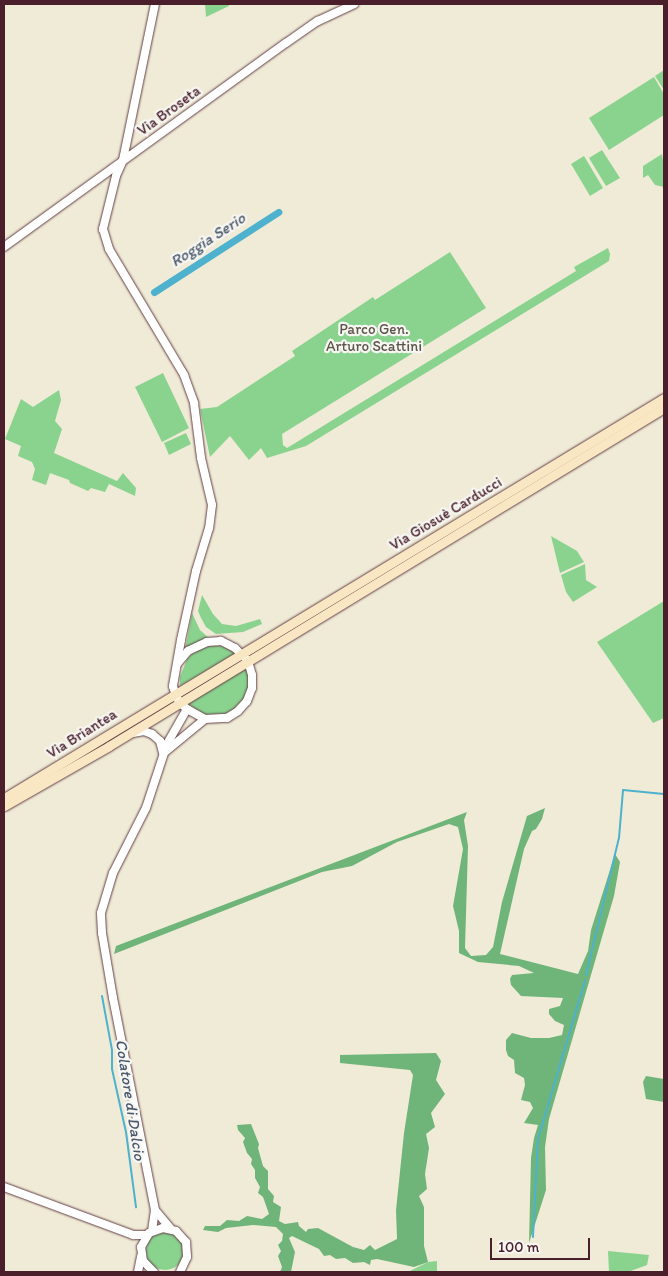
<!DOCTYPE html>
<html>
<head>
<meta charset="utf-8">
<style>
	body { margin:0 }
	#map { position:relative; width:668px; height:1276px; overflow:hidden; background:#f0ebd7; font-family:Itim,sans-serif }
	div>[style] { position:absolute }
	.green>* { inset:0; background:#8ad38f }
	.round { border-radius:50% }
	.forest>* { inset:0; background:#6fb57a }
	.stream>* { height:2px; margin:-1px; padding:0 1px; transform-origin:1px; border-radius:1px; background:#4eb1cd }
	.canal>* { height:7px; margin:-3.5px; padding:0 3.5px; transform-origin:3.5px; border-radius:3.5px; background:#4eb1cd }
	.roads { filter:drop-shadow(0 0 1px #633e45) drop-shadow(0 0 1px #633e45) }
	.tertiary>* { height:8px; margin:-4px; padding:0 4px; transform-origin:4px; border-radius:4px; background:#fff }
	.secondary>* { height:9px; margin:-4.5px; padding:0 4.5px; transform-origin:4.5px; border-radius:4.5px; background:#f9e7c3 }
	span { translate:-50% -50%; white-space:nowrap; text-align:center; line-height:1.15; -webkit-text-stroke:4.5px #f6f6f2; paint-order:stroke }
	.street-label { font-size:15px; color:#4a1f2b }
	.park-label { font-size:15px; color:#5d5549 }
	.water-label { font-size:16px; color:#4c596c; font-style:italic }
	.frame { position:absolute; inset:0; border:5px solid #4a1f2b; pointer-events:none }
	.scale { position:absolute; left:490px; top:1238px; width:100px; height:22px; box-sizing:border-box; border:2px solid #4a1f2b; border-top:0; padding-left:6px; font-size:15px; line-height:18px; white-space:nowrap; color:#4a1f2b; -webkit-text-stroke:4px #f6f6f2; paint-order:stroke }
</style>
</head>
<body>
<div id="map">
	<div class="green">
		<i style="clip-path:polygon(205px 4px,229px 4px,229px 6px,206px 17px)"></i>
		<i style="clip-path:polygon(664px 70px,664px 90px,655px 76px)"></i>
		<i style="clip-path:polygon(654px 77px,664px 94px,664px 115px,609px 150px,589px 118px)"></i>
		<i style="clip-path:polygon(602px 150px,620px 178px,606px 186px,589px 158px)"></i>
		<i style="clip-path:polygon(662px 154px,664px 167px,664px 187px,655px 185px,648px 175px,643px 178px,643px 166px)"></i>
		<i style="clip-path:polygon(584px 156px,603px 188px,590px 196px,571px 164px)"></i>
		<i style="clip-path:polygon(608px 248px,610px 254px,609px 261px,306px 446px,267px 458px,261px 448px,249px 460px,230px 436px,210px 457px,200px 409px,217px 407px,295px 356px,292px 351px,373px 297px,375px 300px,450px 252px,486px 308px,282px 434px,283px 445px,287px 448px,576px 271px,574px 267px)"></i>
		<i style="clip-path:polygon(163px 373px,189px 428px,162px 442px,135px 387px)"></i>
		<i style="clip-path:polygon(59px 390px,61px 400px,55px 421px,62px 429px,54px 453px,117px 481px,123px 473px,136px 488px,135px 496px,109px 484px,105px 492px,91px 488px,88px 491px,70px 483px,69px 480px,50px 473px,46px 485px,32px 480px,35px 469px,32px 462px,18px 456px,21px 446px,5px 439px,21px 399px,33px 407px)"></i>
		<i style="clip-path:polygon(186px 433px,191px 444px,169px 455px,164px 443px)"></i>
		<i style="clip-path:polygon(551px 536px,577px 551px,584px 562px,560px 573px)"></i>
		<i style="clip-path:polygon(585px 564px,586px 580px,597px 587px,573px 602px,566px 592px,561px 575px)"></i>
		<i style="clip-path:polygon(202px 595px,213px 614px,222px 624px,236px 626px,260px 619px,262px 624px,243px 632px,216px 634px,206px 627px,201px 618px,198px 611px)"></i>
		<i style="clip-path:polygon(664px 601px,664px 718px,653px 723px,597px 642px)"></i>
		<i style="clip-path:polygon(192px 613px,200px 630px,210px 639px,197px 642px,185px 651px)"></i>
		<i style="clip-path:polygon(211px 645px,222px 646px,238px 652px,180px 686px,180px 677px,187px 659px,195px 651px)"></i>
		<i style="clip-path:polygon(248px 666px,250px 681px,244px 701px,230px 713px,213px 716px,203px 714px,187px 703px)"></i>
		<i class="round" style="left:146px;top:1232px;width:38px;height:38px"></i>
		<i style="clip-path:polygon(608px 1251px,649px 1255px,647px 1265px,628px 1272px,609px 1272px)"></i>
		<i style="clip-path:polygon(437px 1261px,437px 1272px,408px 1272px,428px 1262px)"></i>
	</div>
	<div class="forest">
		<i style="clip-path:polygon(545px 808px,542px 819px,536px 829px,532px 831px,524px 849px,500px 954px,578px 974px,588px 951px,591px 930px,615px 854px,620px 862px,614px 896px,549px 1119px,545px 1147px,546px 1190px,529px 1243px,531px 1158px,534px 1138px,538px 1125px,524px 1123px,533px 1108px,530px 1102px,521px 1100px,525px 1085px,524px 1078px,515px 1073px,514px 1060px,508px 1056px,506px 1050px,506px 1040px,512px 1033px,531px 1038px,549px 1038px,562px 1035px,564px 1025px,555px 1021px,549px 1014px,549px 1009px,560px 1006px,563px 998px,521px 996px,511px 985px,510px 979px,512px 975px,534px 973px,519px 966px,478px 962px,459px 953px,459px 931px,453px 906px,463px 849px,458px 827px,449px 824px,397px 842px,352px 866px,322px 872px,114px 954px,116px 946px,467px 812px,464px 820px,468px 846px,465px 948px,471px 956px,486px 955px,493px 947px,502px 902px,527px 816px)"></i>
		<i style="clip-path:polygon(436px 1053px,441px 1061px,436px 1080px,445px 1094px,431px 1113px,435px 1127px,426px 1134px,429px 1148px,425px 1174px,427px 1189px,419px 1196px,424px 1207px,424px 1246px,428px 1262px,414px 1267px,377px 1259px,371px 1260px,370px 1265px,364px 1262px,353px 1263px,345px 1258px,336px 1259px,330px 1255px,324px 1256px,319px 1249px,292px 1236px,289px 1238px,295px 1252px,291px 1272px,280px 1272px,282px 1267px,278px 1256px,281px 1251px,278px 1245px,282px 1241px,283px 1234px,276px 1227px,253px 1225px,226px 1228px,218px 1232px,203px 1230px,205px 1226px,220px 1226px,227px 1220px,239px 1221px,247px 1216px,262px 1219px,269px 1214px,263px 1197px,258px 1193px,260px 1187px,255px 1178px,255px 1170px,251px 1164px,252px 1159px,247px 1153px,243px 1142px,245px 1138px,238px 1130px,237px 1125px,251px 1124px,259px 1144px,258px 1148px,263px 1166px,268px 1171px,268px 1189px,274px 1196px,273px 1202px,281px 1207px,279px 1221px,285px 1224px,298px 1222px,299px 1226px,306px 1232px,308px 1229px,318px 1228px,353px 1247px,364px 1250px,370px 1245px,375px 1250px,397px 1239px,396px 1210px,404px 1133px,413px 1075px,410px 1070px,340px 1063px,340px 1055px)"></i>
		<i style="clip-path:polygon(646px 1076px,664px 1079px,664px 1102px,646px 1099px,643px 1082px)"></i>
	</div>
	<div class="stream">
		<i style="left:586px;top:975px;width:141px;rotate:-76.5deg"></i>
		<i style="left:619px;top:838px;width:48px;rotate:-85.2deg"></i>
		<i style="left:623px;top:790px;width:41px;rotate:5.6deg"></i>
		<i style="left:102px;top:996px;width:55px;rotate:79.5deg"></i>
		<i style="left:112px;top:1050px;width:19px;rotate:90deg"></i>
		<i style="left:112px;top:1069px;width:65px;rotate:77.5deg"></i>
		<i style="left:126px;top:1132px;width:76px;rotate:82.4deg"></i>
		<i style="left:533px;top:1237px;width:98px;rotate:-87.1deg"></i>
		<i style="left:538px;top:1139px;width:166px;rotate:-73.5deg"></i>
	</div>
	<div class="canal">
		<i style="left:154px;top:292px;width:148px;rotate:-32.8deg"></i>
	</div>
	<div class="roads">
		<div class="tertiary">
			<i style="left:155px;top:4px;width:159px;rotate:101.6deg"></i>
			<i style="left:123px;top:160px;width:17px;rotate:114deg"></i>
			<i style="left:116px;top:176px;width:55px;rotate:103.8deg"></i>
			<i style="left:103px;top:229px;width:21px;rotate:73deg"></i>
			<i style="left:109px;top:249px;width:147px;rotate:59.2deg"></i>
			<i style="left:184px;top:375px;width:30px;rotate:70deg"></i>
			<i style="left:194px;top:403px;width:55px;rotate:82.7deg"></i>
			<i style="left:201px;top:458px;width:48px;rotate:76.8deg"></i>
			<i style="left:212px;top:505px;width:23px;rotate:97deg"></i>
			<i style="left:209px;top:528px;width:45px;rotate:106.8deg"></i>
			<i style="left:196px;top:571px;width:71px;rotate:102.3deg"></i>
			<i style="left:181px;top:640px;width:47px;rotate:99.9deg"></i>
			<i style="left:173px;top:686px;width:7px;rotate:74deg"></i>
			<i style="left:175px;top:693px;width:10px;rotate:66deg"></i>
			<i style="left:179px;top:702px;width:11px;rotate:41deg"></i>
			<i style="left:187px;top:709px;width:21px;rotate:29deg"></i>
			<i style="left:205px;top:719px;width:22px;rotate:-3deg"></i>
			<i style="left:227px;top:718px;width:13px;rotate:-32deg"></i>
			<i style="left:238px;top:711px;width:13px;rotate:-48deg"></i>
			<i style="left:247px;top:701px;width:14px;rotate:-69deg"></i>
			<i style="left:252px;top:688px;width:13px;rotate:-90deg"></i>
			<i style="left:252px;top:675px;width:15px;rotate:-106deg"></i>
			<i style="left:248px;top:661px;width:18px;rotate:-135deg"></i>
			<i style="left:235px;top:648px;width:16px;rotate:-153deg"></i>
			<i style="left:221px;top:641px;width:14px;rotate:176deg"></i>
			<i style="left:207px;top:642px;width:21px;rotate:155deg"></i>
			<i style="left:188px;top:651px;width:16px;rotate:130deg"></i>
			<i style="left:4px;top:247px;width:348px;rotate:-35.9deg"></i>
			<i style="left:286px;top:43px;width:39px;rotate:-35deg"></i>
			<i style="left:318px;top:21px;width:40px;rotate:-25deg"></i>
			<i style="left:133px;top:733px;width:11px;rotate:-10deg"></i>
			<i style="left:144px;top:731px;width:9px;rotate:21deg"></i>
			<i style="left:152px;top:734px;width:11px;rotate:41deg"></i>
			<i style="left:160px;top:741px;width:12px;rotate:76deg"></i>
			<i style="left:165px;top:752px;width:52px;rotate:-39.5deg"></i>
			<i style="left:4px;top:1187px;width:138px;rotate:20.4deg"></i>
			<i style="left:133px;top:1235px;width:14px"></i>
			<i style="left:155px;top:1210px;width:25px;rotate:50deg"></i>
			<i style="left:152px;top:1231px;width:21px;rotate:-82deg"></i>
			<i style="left:155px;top:1210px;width:216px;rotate:-101.2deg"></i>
			<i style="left:113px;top:998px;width:66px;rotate:-99.6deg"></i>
			<i style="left:102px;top:933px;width:20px;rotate:-93deg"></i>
			<i style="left:101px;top:913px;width:42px;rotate:-73.3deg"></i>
			<i style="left:113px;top:873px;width:73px;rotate:-63.1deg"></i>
			<i style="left:146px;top:808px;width:67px;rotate:-71.8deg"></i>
			<i style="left:167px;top:744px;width:40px;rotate:-60.3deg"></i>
			<i style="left:138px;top:1272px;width:16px;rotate:-79deg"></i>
			<i style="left:154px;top:1272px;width:16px;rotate:-135deg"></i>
			<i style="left:143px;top:1261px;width:14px;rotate:-98deg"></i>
			<i style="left:141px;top:1247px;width:16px;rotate:-60deg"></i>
			<i style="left:149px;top:1233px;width:15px;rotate:-20deg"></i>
			<i style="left:163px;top:1228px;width:13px;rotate:13deg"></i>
			<i style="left:176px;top:1231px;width:15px;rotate:48deg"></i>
			<i style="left:186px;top:1242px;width:15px;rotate:86deg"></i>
			<i style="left:187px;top:1257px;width:17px;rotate:115deg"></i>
		</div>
		<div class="secondary">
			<i style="left:4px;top:798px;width:772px;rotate:-31.22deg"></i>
			<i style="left:4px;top:806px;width:121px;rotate:-29.7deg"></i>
			<i style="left:109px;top:746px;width:650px;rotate:-31.34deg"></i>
		</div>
	</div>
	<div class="street-label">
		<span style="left:169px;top:111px;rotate:-36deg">Via Broseta</span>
		<span style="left:446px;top:514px;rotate:-31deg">Via Giosuè Carducci</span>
		<span style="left:82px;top:734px;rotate:-32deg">Via Briantea</span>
	</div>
	<div class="park-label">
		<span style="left:374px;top:338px">Parco Gen.<br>Arturo Scattini</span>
	</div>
	<div class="water-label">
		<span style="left:208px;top:240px;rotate:-33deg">Roggia Serio</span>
		<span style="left:130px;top:1100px;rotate:81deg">Colatore di Dalcio</span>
	</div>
	<div class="frame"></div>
	<div class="scale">100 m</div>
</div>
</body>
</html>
